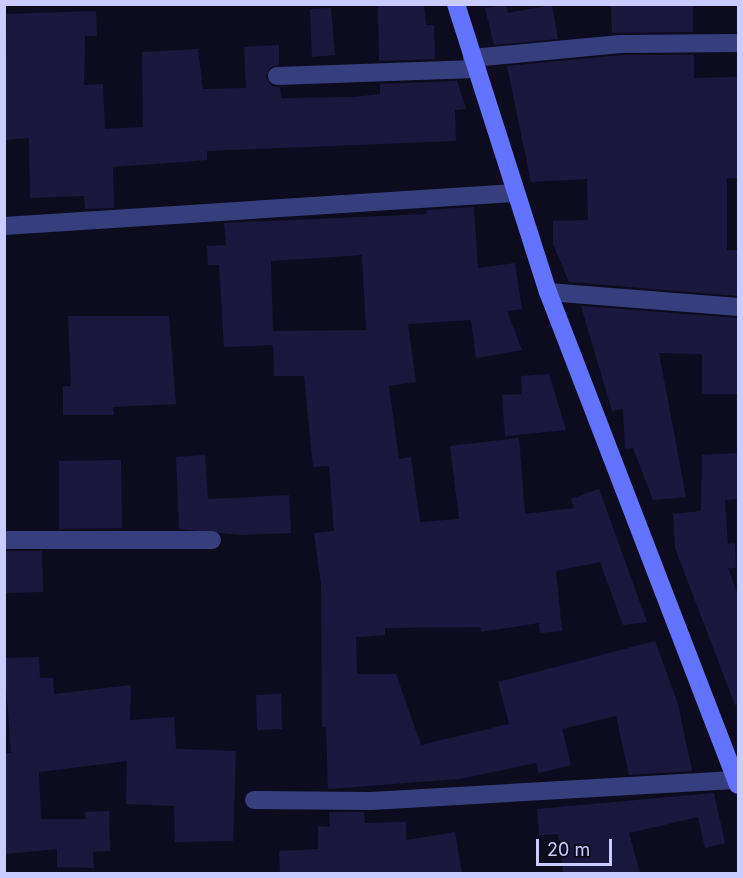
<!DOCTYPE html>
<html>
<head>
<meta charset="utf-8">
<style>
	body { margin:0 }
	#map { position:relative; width:743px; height:878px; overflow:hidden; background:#0d0c1f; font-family:Inter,sans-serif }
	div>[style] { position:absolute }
	.building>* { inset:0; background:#1b1840 }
	.street>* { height:18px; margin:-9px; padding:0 9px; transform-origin:9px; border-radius:9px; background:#373e7e }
	.secondary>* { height:18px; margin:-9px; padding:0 9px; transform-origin:9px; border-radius:9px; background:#6173ff }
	span { translate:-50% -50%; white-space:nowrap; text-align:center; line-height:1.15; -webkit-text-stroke:6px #0d0c1f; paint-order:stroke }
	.frame { position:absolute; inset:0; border:6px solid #caccff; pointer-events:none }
	.scale { position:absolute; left:536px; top:839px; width:76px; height:27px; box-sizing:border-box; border:3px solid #caccff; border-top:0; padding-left:8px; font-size:18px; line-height:21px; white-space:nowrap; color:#caccff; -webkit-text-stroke:4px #0d0c1f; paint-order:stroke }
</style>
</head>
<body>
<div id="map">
	<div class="building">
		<i style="clip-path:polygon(378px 4px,424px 4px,426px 25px,434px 25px,435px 59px,379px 61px)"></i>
		<i style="clip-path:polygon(611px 4px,693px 4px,693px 32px,612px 33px)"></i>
		<i style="clip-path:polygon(506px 5px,508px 13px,552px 5px,558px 39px,494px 45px,485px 8px)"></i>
		<i style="clip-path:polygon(331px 8px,335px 55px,312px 57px,310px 9px)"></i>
		<i style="clip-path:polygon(96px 11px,97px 36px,85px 36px,84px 85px,103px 84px,105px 129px,143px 127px,142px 52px,198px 49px,203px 89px,246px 88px,244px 47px,279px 45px,279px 65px,271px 67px,266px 76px,271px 86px,280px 87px,281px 98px,354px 97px,380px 94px,380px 84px,457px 81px,466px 109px,455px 110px,456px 141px,207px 151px,207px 160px,113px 167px,114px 208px,85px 209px,84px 196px,30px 198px,29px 138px,4px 140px,7px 14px)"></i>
		<i style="clip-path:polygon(621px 55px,694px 55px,694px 78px,737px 77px,738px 178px,727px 178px,727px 250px,738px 250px,738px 296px,569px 282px,553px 244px,553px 221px,588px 220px,587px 179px,531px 182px,507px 66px)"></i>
		<i style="clip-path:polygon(evenodd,474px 207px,478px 268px,515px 263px,522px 309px,507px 311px,522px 350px,476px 358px,471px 320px,408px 324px,416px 382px,389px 386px,399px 459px,411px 457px,420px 522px,459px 519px,450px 446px,519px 438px,525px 514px,574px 508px,571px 499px,599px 489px,647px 622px,623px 625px,600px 562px,556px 571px,562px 631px,540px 633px,539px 623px,481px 632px,480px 627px,385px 628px,385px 635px,356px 637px,357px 674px,396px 674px,421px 745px,509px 724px,498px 682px,655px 641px,678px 704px,692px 771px,629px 775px,616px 716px,562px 729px,571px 765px,539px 773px,536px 763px,459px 779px,328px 789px,326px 727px,322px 727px,321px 584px,314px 533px,334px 531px,329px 466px,313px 467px,304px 376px,274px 376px,273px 345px,224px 347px,219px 265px,208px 265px,207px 246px,226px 245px,224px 223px,427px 214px,426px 210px,474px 207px,362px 255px,366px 330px,273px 331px,271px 261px,362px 255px)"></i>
		<i style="clip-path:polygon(581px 306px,738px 318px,738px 394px,702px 394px,702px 354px,659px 353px,686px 497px,653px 500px,633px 448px,625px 449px,623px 409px,612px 411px)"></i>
		<i style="clip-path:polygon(68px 316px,169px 316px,176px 404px,113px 407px,114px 415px,63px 415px,63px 386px,71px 386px)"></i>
		<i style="clip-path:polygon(549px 374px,566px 430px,505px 436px,502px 395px,522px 394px,521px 376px)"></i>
		<i style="clip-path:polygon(738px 453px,738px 499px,725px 500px,728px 544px,735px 543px,736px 568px,728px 568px,738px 595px,738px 704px,735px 705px,675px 548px,673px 514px,701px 511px,702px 455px)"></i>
		<i style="clip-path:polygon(205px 455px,208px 499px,289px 495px,291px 533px,241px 535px,179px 529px,176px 457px)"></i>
		<i style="clip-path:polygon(121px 460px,122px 528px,59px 529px,59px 461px)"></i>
		<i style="clip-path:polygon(4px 551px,42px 551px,43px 592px,4px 593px)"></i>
		<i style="clip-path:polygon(39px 657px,40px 678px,53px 678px,54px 694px,131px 685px,130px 720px,174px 717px,176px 749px,236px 751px,233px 841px,175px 842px,174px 806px,126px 804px,127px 761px,39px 772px,41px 819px,86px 819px,85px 812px,109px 811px,110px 851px,93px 852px,94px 868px,57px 867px,57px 849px,4px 854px,4px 753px,11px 753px,4px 658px)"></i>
		<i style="clip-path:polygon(281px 694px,282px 729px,257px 730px,256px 695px)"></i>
		<i style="clip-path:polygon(714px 793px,725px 843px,705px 848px,698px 817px,629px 833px,640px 873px,563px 873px,558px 834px,539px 835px,537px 809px)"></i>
		<i style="clip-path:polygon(329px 812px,364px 812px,365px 823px,406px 822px,406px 840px,455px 832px,462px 873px,280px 873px,279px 851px,318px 849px,318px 826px,330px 827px)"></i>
	</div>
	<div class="street">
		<i style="left:472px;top:58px;width:149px;rotate:-5.4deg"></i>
		<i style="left:620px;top:44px;width:118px;rotate:-0.5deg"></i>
		<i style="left:277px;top:76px;width:198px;rotate:-2deg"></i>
		<i style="left:4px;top:226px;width:510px;rotate:-3.71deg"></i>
		<i style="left:548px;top:292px;width:191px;rotate:4.5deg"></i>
		<i style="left:4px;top:540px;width:208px"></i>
		<i style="left:254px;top:800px;width:117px;rotate:0.5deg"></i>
		<i style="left:371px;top:801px;width:368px;rotate:-3.3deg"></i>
	</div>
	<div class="secondary">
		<i style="left:456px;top:4px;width:302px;rotate:72.3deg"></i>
		<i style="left:548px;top:292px;width:528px;rotate:68.92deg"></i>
	</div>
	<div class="frame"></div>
	<div class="scale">20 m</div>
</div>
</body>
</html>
